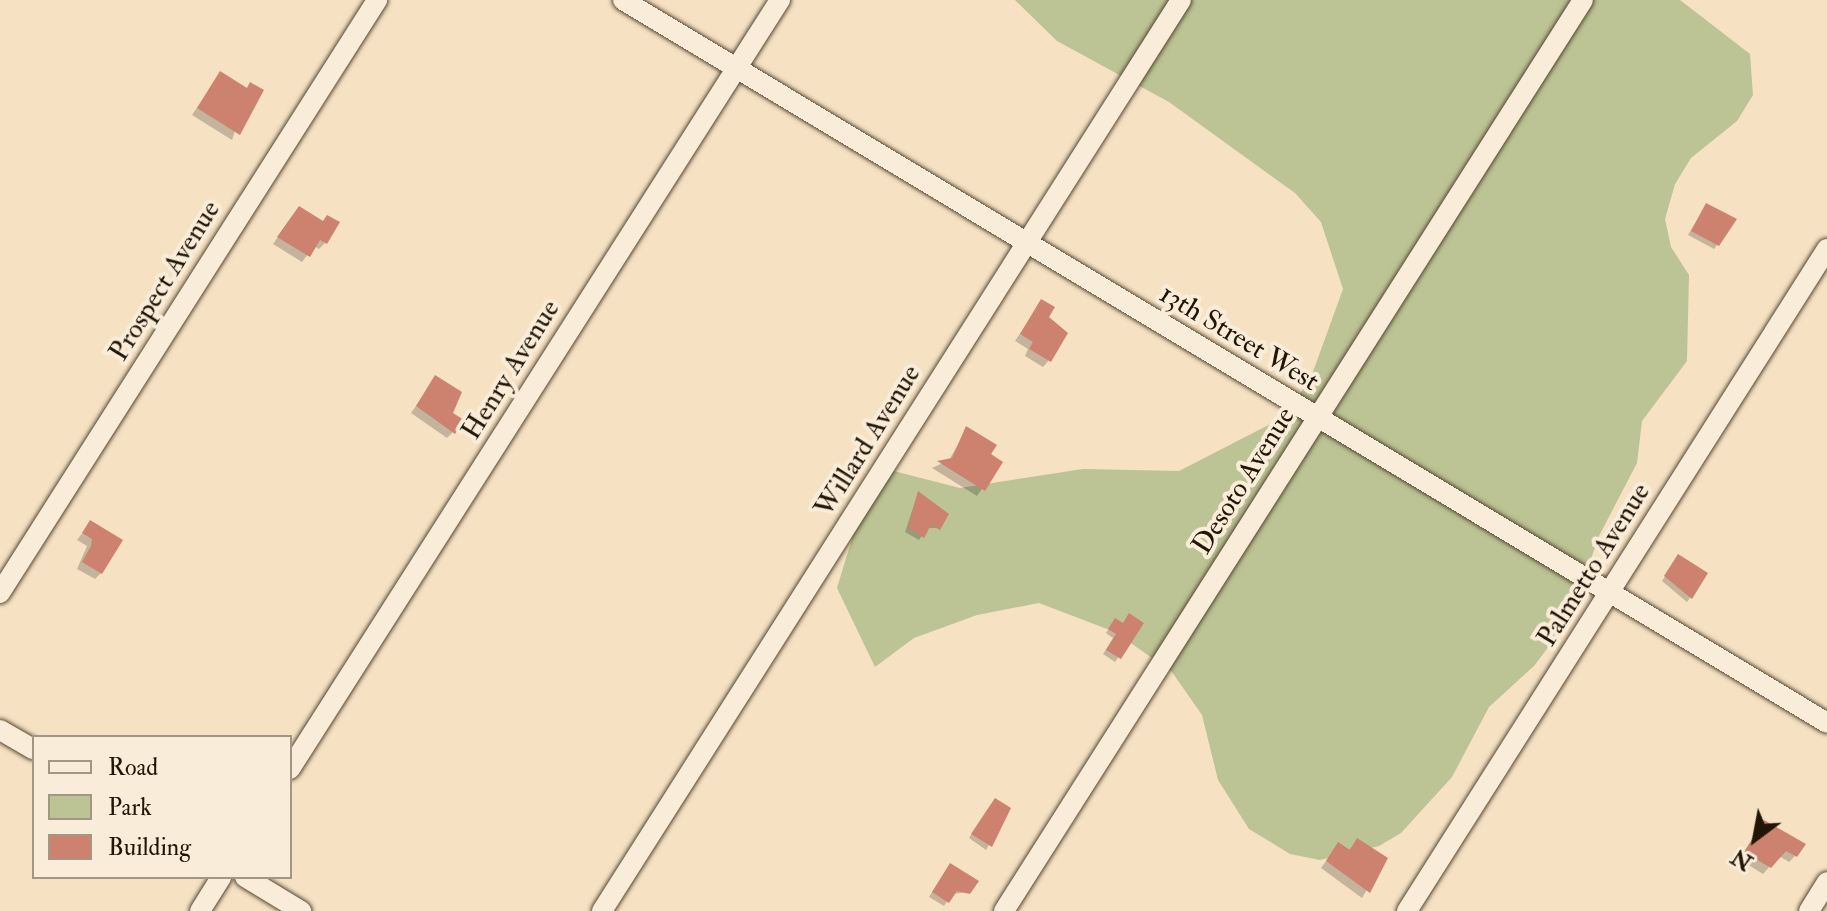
<!DOCTYPE html>
<html>
<head>
<meta charset="utf-8">
<style>
	body { margin:0 }
	#map { position:relative; width:1827px; height:911px; overflow:hidden; background:#f6e1c3; font-family:"IM FELL Double Pica",serif }
	div>[style] { position:absolute }
	.green>* { inset:0; background:#bcc394 }
	.shadow>* { inset:0; background:#0003 }
	.building>* { inset:0; background:#cc826f }
	.roads { filter:drop-shadow(0 0 2px #564834) drop-shadow(0 0 2px #564834) }
	.minor>* { height:20px; margin:-10px; padding:0 10px; transform-origin:10px; border-radius:10px; background:#f9ecd8 }
	span { translate:-50% -50%; white-space:nowrap; text-align:center; line-height:1.15; -webkit-text-stroke:8px #f9ecd8; paint-order:stroke }
	.street-label { font-size:28px; color:#211505 }
	.legend { position:absolute; left:32px; top:735px; width:260px; height:144px; box-sizing:border-box; background:#f9ecd8; border:2px solid #a39684; margin:0; padding:10px 14px; list-style:none; font-size:24px; color:#211505 }
	.legend li { display:flex; align-items:center; gap:16px; height:40px }
	.legend b { width:40px; border:2px solid #a39684 }
	.north { position:absolute; left:1715px; top:799px; width:80px; height:80px; -webkit-text-stroke:6px #f9ecd8; paint-order:stroke; rotate:212deg; font-size:22px; font-weight:700; line-height:32px; text-align:center; color:#211505 }
	.north::after { content:''; display:block; margin:auto; width:28px; height:36px; background:#211505; clip-path:polygon(50% 0,100% 100%,50% 72%,0 100%) }
</style>
</head>
<body>
<div id="map">
	<div class="green">
		<i style="clip-path:polygon(1015px 0,1680px 0,1750px 54px,1753px 95px,1737px 121px,1691px 158px,1675px 184px,1665px 219px,1671px 247px,1689px 275px,1687px 361px,1642px 421px,1637px 463px,1599px 536px,1580px 590px,1558px 634px,1534px 666px,1489px 707px,1452px 777px,1401px 833px,1379px 846px,1320px 860px,1290px 854px,1249px 829px,1218px 780px,1202px 715px,1172px 672px,1115px 632px,1039px 603px,977px 615px,914px 638px,875px 667px,837px 588px,874px 466px,960px 488px,1083px 469px,1179px 471px,1282px 418px,1310px 380px,1343px 289px,1321px 222px,1295px 193px,1169px 102px,1057px 41px)"></i>
	</div>
	<div class="shadow">
		<i style="clip-path:polygon(220px 74px,245px 90px,251px 84px,232px 140px,192px 115px)"></i>
		<i style="clip-path:polygon(1706px 205px,1717px 245px,1714px 249px,1688px 235px)"></i>
		<i style="clip-path:polygon(293px 215px,325px 243px,319px 249px,314px 246px,302px 262px,273px 244px)"></i>
		<i style="clip-path:polygon(1041px 302px,1049px 360px,1043px 367px,1025px 356px,1028px 349px,1015px 341px)"></i>
		<i style="clip-path:polygon(436px 377px,451px 414px,453px 432px,447px 438px,411px 413px)"></i>
		<i style="clip-path:polygon(967px 429px,1000px 463px,977px 496px,932px 468px,949px 460px)"></i>
		<i style="clip-path:polygon(918px 493px,938px 528px,927px 528px,919px 540px,905px 532px)"></i>
		<i style="clip-path:polygon(90px 523px,101px 573px,95px 579px,77px 569px,87px 546px,77px 540px)"></i>
		<i style="clip-path:polygon(1675px 561px,1706px 574px,1687px 602px,1662px 581px)"></i>
		<i style="clip-path:polygon(1142px 623px,1115px 662px,1103px 654px,1113px 638px,1106px 633px,1112px 624px)"></i>
		<i style="clip-path:polygon(991px 804px,1007px 812px,986px 850px,969px 838px)"></i>
		<i style="clip-path:polygon(1764px 823px,1795px 856px,1789px 862px,1779px 856px,1763px 874px,1739px 859px)"></i>
		<i style="clip-path:polygon(1357px 841px,1385px 859px,1362px 898px,1321px 868px,1338px 845px,1348px 851px)"></i>
		<i style="clip-path:polygon(947px 869px,969px 892px,952px 894px,944px 906px,929px 897px)"></i>
	</div>
	<div class="building">
		<i style="clip-path:polygon(220px 71px,247px 88px,250px 82px,264px 90px,240px 135px,197px 108px)"></i>
		<i style="clip-path:polygon(1706px 203px,1737px 219px,1719px 246px,1691px 231px)"></i>
		<i style="clip-path:polygon(299px 206px,323px 221px,327px 215px,340px 222px,327px 244px,320px 240px,310px 257px,277px 237px)"></i>
		<i style="clip-path:polygon(1041px 299px,1055px 307px,1049px 317px,1068px 333px,1051px 362px,1029px 349px,1033px 342px,1020px 334px)"></i>
		<i style="clip-path:polygon(435px 375px,462px 392px,453px 413px,464px 420px,455px 434px,416px 406px)"></i>
		<i style="clip-path:polygon(966px 426px,997px 445px,991px 454px,1003px 462px,985px 491px,937px 461px,952px 458px)"></i>
		<i style="clip-path:polygon(918px 491px,949px 514px,940px 530px,931px 525px,924px 538px,908px 528px)"></i>
		<i style="clip-path:polygon(90px 520px,123px 540px,102px 574px,82px 562px,91px 546px,92px 539px,82px 533px)"></i>
		<i style="clip-path:polygon(1678px 554px,1708px 573px,1692px 599px,1664px 576px)"></i>
		<i style="clip-path:polygon(1129px 613px,1144px 623px,1121px 659px,1106px 650px,1116px 634px,1108px 629px,1115px 618px,1123px 623px)"></i>
		<i style="clip-path:polygon(995px 798px,1011px 808px,992px 847px,971px 834px)"></i>
		<i style="clip-path:polygon(1764px 820px,1806px 844px,1797px 857px,1786px 851px,1771px 868px,1744px 852px)"></i>
		<i style="clip-path:polygon(1357px 838px,1388px 858px,1370px 893px,1326px 861px,1338px 842px,1350px 850px)"></i>
		<i style="clip-path:polygon(950px 863px,979px 881px,970px 894px,957px 891px,949px 903px,932px 892px)"></i>
	</div>
	<div class="roads">
		<div class="minor">
			<i style="left:623px;top:0;width:1404px;rotate:30.98deg"></i>
			<i style="left:0;top:593px;width:703px;rotate:-57.55deg"></i>
			<i style="left:0;top:730px;width:39px;rotate:30deg"></i>
			<i style="left:290px;top:769px;width:912px;rotate:-57.5deg"></i>
			<i style="left:245px;top:877px;width:66px;rotate:31.3deg"></i>
			<i style="left:200px;top:911px;width:40px;rotate:-58deg"></i>
			<i style="left:602px;top:911px;width:1079px;rotate:-57.56deg"></i>
			<i style="left:1004px;top:911px;width:1079px;rotate:-57.56deg"></i>
			<i style="left:1407px;top:911px;width:784px;rotate:-57.61deg"></i>
			<i style="left:1809px;top:911px;width:34px;rotate:-58deg"></i>
		</div>
	</div>
	<div class="street-label">
		<span style="left:165px;top:281px;rotate:-58deg">Prospect Avenue</span>
		<span style="left:1239px;top:338px;rotate:31deg">13th Street West</span>
		<span style="left:511px;top:370px;rotate:-58deg">Henry Avenue</span>
		<span style="left:868px;top:441px;rotate:-58deg">Willard Avenue</span>
		<span style="left:1244px;top:481px;rotate:-58deg">Desoto Avenue</span>
		<span style="left:1594px;top:565px;rotate:-58deg">Palmetto Avenue</span>
	</div>
	<ul class="legend">
	<li><b style="height:10px;background:#f9ecd8"></b>Road</li>
	<li><b style="height:22px;background:#bcc394"></b>Park</li>
	<li><b style="height:22px;background:#cc826f"></b>Building</li>
	</ul>
	<div class="north">N</div>
</div>
</body>
</html>
